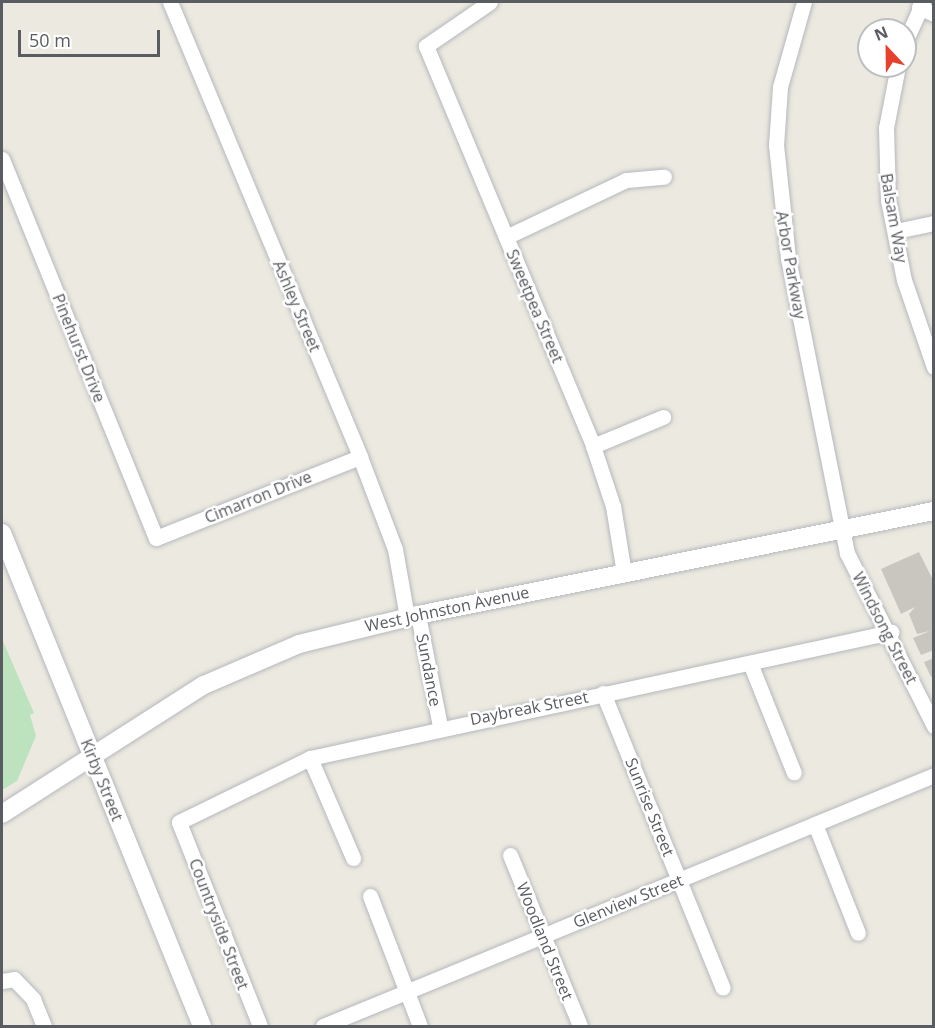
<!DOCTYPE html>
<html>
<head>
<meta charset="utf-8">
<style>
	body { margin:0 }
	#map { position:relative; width:935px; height:1028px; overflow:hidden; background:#eceae0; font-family:"Open Sans",sans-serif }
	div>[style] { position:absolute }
	.green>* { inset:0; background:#bce3be }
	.building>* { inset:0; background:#c8c6bf }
	.roads { filter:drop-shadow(0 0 2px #b6b8bd) drop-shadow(0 0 2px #b6b8bd) }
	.minor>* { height:15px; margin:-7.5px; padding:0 7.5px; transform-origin:7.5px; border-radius:7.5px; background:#fff }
	.tertiary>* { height:18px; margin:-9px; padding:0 9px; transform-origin:9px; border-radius:9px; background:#fff }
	span { translate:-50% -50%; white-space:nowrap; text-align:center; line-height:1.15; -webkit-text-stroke:5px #fff; paint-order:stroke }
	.street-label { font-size:16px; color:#595c61 }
	.frame { position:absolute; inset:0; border:3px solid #595c61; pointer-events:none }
	.north { position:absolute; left:857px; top:18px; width:60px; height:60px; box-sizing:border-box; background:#fff; border:2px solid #bdbec0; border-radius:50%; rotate:338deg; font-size:16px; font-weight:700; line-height:24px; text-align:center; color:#595c61 }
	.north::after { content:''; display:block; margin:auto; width:21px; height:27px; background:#e5412d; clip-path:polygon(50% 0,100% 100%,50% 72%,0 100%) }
	.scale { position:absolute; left:18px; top:30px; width:142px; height:27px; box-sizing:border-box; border:3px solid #595c61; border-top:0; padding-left:8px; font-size:18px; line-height:21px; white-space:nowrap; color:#595c61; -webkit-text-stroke:4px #fff; paint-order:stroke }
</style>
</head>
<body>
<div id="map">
	<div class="green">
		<i style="clip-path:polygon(2px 639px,34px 713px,30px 715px,36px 736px,17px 781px,2px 790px)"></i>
	</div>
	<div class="building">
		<i style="clip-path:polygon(919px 552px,934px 582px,934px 650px,921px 655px,913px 638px,930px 631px,917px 634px,909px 614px,915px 607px,901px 614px,881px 569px)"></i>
		<i style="clip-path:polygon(934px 658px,934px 676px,931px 677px,924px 662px)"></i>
	</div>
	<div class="roads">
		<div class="minor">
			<i style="left:170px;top:2px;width:493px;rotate:67.3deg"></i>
			<i style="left:360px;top:457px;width:98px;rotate:69.2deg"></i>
			<i style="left:395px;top:549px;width:69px;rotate:80deg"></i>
			<i style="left:490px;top:2px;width:78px;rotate:145.5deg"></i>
			<i style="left:426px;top:46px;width:433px;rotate:67.3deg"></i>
			<i style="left:593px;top:446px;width:63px;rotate:71.6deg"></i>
			<i style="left:613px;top:506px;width:68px;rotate:80.7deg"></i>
			<i style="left:804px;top:2px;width:88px;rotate:105.8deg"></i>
			<i style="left:780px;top:87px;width:58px;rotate:93.9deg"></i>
			<i style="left:776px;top:145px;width:114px;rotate:83.9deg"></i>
			<i style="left:788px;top:258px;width:301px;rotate:78.7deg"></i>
			<i style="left:847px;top:553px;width:194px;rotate:63.3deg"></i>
			<i style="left:919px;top:7px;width:17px;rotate:25deg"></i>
			<i style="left:905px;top:42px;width:44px;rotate:-65.8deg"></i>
			<i style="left:898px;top:66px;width:63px;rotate:101deg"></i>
			<i style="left:886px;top:128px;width:72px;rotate:88.4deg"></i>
			<i style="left:888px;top:200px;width:82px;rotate:78.7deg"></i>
			<i style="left:904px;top:280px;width:92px;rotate:71deg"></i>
			<i style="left:2px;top:159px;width:409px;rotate:67.9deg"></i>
			<i style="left:156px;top:538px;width:219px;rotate:-21.7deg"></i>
			<i style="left:896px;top:231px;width:39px;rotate:-12deg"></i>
			<i style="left:506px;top:237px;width:133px;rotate:-25.4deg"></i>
			<i style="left:626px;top:180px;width:38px;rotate:-5deg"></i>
			<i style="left:593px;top:446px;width:76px;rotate:-22.5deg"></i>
			<i style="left:418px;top:615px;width:113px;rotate:78.8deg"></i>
			<i style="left:750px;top:663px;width:118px;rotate:68.2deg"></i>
			<i style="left:603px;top:693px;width:318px;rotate:67.9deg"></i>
			<i style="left:310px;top:758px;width:109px;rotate:66.7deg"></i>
			<i style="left:815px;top:824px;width:117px;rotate:68.5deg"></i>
			<i style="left:510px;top:855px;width:185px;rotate:67.7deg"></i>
			<i style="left:370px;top:896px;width:139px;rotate:69deg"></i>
			<i style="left:2px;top:981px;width:12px;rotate:-9deg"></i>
			<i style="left:14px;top:979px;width:28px;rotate:46deg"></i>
			<i style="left:33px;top:999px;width:29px;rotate:68deg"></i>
			<i style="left:260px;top:1026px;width:219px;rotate:-111.7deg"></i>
			<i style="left:179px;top:822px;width:146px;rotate:-26deg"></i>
			<i style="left:310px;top:758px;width:595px;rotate:-12.24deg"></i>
			<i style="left:323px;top:1026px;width:661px;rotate:-22.33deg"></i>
		</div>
		<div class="tertiary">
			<i style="left:2px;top:533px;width:532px;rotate:67.92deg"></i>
			<i style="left:2px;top:814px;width:240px;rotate:-32.6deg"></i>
			<i style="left:204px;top:685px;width:103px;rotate:-23.3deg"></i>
			<i style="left:299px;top:644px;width:122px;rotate:-13.7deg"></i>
			<i style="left:418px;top:615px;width:526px;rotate:-11.4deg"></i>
		</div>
	</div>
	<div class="street-label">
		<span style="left:894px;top:218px;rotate:80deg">Balsam Way</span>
		<span style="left:791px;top:265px;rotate:80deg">Arbor Parkway</span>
		<span style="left:297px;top:306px;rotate:67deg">Ashley Street</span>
		<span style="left:535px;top:306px;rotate:67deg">Sweetpea Street</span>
		<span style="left:79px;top:348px;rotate:68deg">Pinehurst Drive</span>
		<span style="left:258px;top:497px;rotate:-22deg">Cimarron Drive</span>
		<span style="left:447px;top:609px;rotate:-12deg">West Johnston Avenue</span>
		<span style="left:885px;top:628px;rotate:63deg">Windsong Street</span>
		<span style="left:429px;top:670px;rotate:79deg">Sundance</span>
		<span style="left:529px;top:708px;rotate:-11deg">Daybreak Street</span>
		<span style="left:102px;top:780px;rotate:68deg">Kirby Street</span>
		<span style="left:650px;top:807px;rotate:68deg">Sunrise Street</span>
		<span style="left:628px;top:901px;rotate:-22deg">Glenview Street</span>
		<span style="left:219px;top:924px;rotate:69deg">Countryside Street</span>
		<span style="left:545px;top:941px;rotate:68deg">Woodland Street</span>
	</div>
	<div class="frame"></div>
	<div class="north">N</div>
	<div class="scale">50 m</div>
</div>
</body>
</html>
